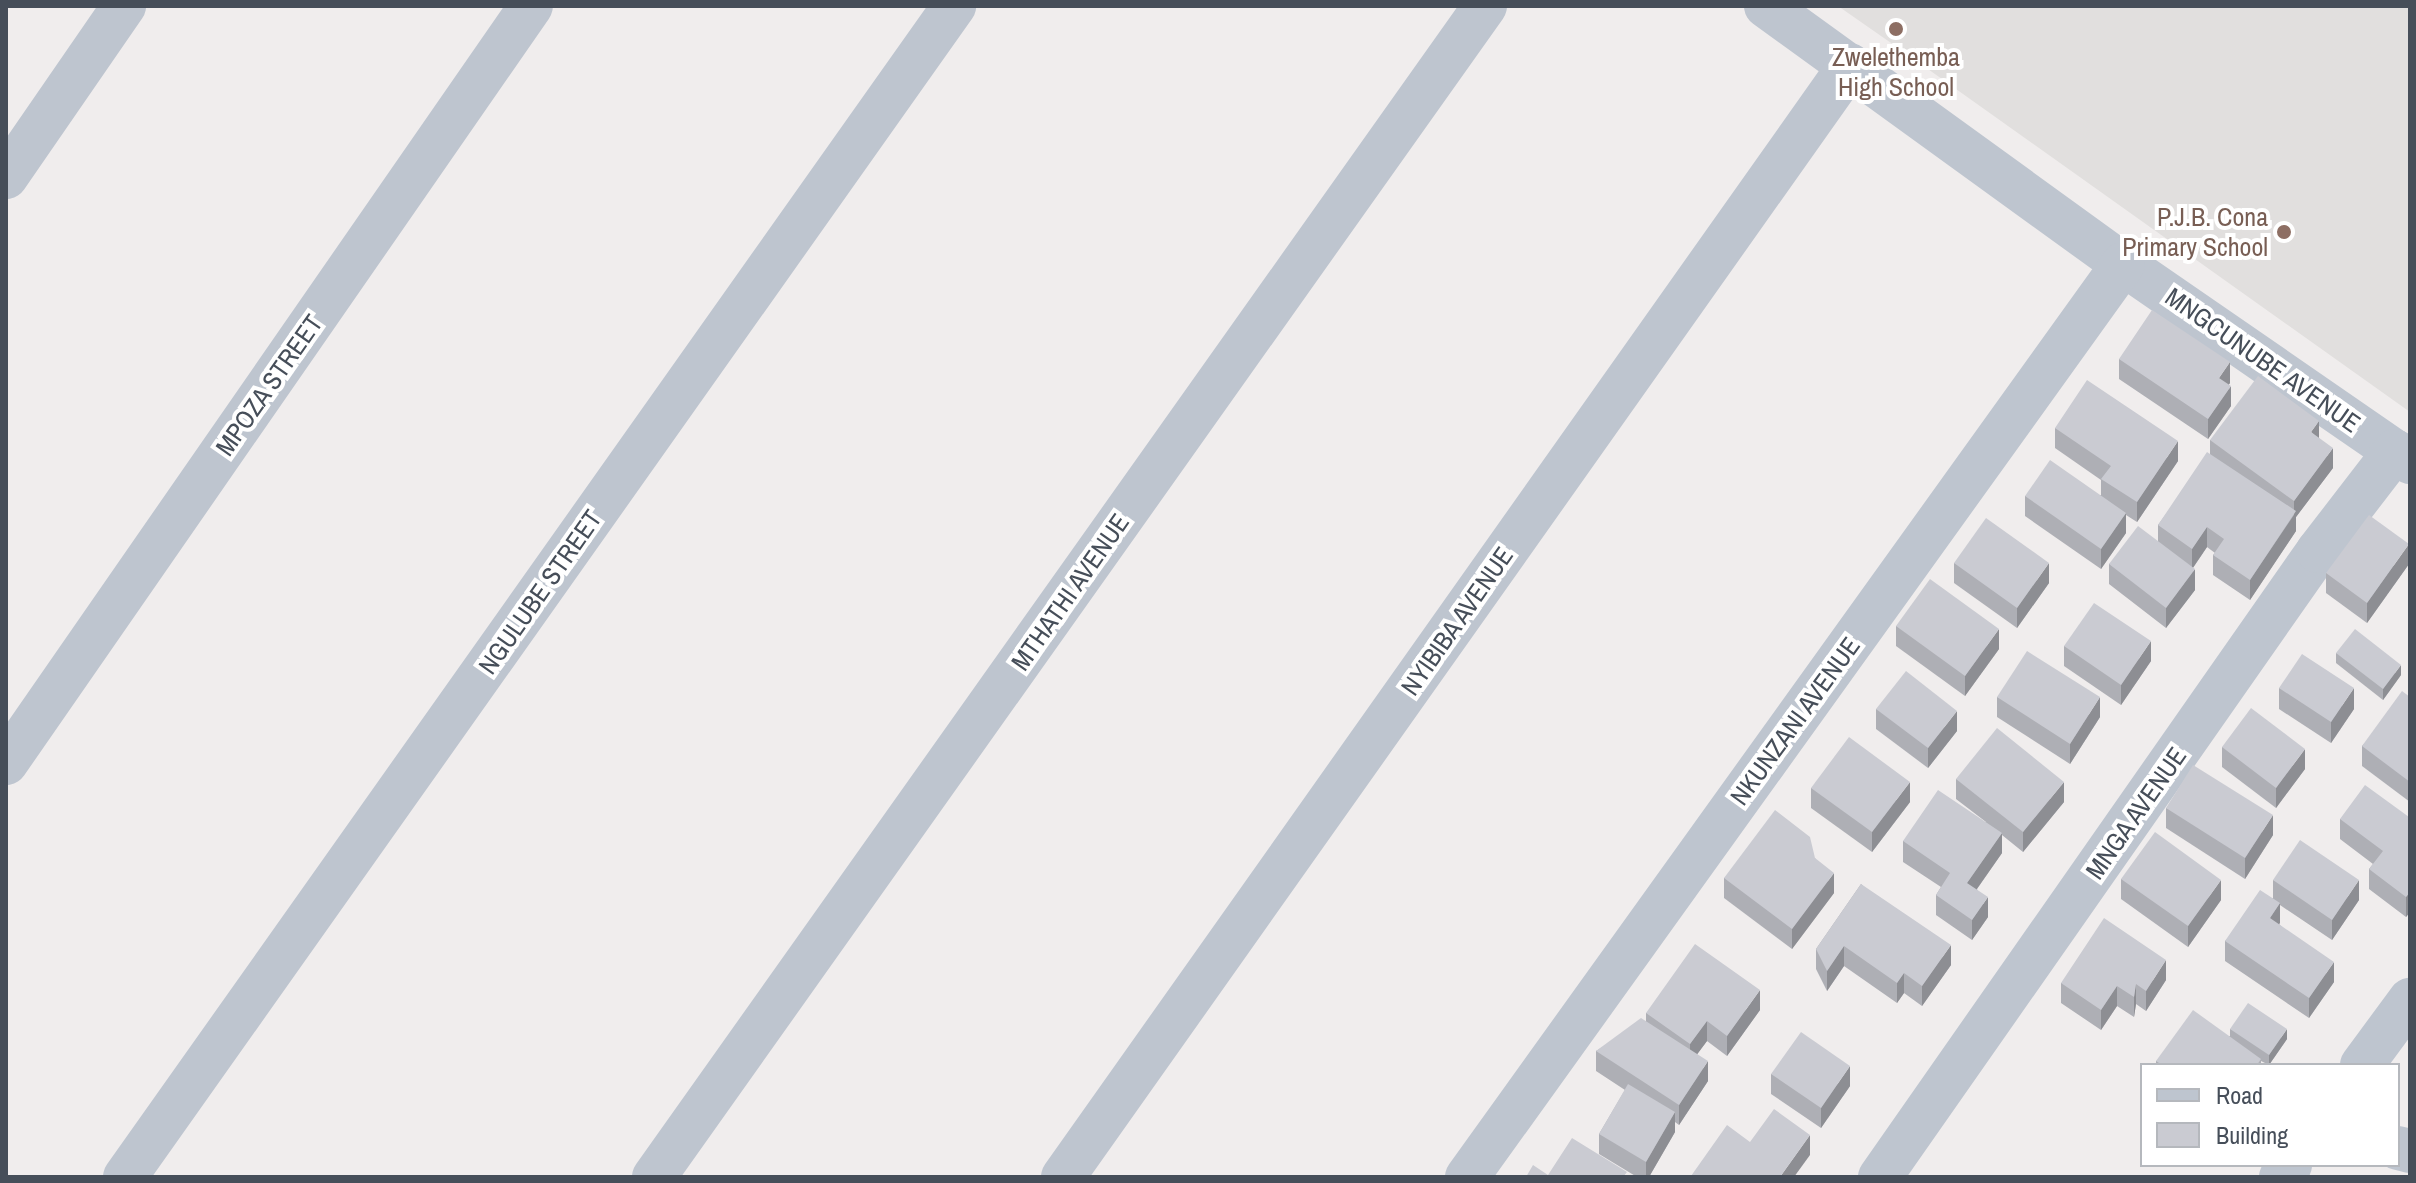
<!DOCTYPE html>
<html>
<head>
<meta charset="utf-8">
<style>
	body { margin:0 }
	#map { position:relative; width:2416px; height:1183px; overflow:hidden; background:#f0eded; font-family:"Archivo Narrow",sans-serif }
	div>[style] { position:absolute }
	.education>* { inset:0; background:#e1dfde }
	.minor>* { height:44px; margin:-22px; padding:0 22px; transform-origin:22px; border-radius:22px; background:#bec5cf }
	.wall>* { inset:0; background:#aeafb5 }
	.shaded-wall>* { inset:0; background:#8d8e93 }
	.building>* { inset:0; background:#cacbd2 }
	.dots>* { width:22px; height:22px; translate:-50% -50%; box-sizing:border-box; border:4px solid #fff; border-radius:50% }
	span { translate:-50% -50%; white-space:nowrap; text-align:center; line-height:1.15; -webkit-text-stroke:8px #fff; paint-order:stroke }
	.education-label { font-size:26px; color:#785e54 }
	.right { translate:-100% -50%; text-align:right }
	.street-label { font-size:26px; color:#464e59 }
	.frame { position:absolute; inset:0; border:8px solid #464e59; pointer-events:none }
	.legend { position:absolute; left:2140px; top:1063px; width:260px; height:104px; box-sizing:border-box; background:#fff; border:2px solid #b5b8bd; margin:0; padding:10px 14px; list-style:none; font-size:24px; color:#464e59 }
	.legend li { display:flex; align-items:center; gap:16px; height:40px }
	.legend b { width:40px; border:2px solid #b5b8bd }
</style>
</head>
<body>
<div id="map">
	<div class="education">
		<i style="clip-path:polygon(1838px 6px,2410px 6px,2410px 412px,1904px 52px)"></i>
	</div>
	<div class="minor">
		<i style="left:1766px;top:6px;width:440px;rotate:35.9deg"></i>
		<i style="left:2123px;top:264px;width:349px;rotate:34.6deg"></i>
		<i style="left:6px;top:177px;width:208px;rotate:-55.4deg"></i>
		<i style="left:6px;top:763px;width:921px;rotate:-55.26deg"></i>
		<i style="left:2362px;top:1065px;width:81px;rotate:-53.6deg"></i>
		<i style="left:2398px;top:1148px;width:12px;rotate:14deg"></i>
		<i style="left:125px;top:1177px;width:1435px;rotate:-54.7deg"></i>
		<i style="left:654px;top:1177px;width:1436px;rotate:-54.64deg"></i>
		<i style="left:1063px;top:1177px;width:1362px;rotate:-54.71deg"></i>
		<i style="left:1467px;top:1177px;width:1124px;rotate:-54.3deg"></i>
		<i style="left:1880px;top:1177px;width:764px;rotate:-55.02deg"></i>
		<i style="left:2318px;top:551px;width:126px;rotate:-52.4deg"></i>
		<i style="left:2281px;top:1177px;width:15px;rotate:-53deg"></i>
	</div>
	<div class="wall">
		<i style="clip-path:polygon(2119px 359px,2230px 383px,2229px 384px,2231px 406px,2208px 439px,2119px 379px)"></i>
		<i style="clip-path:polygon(2055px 428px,2178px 461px,2137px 522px,2126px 515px,2126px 533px,2101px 569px,2025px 516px,2025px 496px,2101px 495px,2101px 480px,2055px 448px)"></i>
		<i style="clip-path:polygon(2319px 438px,2333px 468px,2296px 517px,2296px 531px,2250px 600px,2213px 575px,2213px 555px,2215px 553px,2207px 547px,2193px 568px,2195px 590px,2166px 628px,2109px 584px,2109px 564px,2158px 541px,2158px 525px,2210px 454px,2210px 440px)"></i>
		<i style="clip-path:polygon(1954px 563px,2049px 583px,2017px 628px,1954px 583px)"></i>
		<i style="clip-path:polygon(2409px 564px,2367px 623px,2326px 593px,2326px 573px)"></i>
		<i style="clip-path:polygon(1896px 626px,1999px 649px,1965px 696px,1896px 646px)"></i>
		<i style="clip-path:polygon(2064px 646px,2151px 661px,2121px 705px,2064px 666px)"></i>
		<i style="clip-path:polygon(2336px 653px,2401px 675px,2383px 700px,2336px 663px)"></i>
		<i style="clip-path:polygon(2279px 688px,2354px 709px,2331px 743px,2279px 709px)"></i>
		<i style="clip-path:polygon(1997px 697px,2100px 717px,2070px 764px,1997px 717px)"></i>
		<i style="clip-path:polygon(2410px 697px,2410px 802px,2362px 766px,2362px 746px)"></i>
		<i style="clip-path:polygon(1876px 709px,1957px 731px,1928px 768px,1876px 729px)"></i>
		<i style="clip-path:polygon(2222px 747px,2305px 769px,2276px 808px,2222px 767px)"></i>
		<i style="clip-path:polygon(1956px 779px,2064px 802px,2023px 852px,2002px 835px,2002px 853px,1977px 889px,1988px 917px,1972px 940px,1936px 915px,1936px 895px,1941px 887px,1903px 862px,1903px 841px,1986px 822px,1956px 799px)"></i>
		<i style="clip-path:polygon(1811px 788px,1910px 802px,1872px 852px,1811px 808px)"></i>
		<i style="clip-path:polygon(2166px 808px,2273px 835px,2245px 879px,2166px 828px)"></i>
		<i style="clip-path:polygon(2410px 815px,2410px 912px,2406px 917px,2369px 889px,2369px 869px,2373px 864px,2340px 839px,2340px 819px,2409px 817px)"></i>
		<i style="clip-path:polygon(1815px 858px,1834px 893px,1792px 949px,1724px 898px,1724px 878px)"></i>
		<i style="clip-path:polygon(2121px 879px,2221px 900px,2188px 947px,2121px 899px)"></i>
		<i style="clip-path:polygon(2273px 880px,2359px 900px,2332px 940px,2280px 905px,2279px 924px,2334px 982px,2309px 1018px,2225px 961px,2225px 941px,2273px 898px)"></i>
		<i style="clip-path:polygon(1861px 884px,1951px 965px,1922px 1006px,1904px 993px,1897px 1003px,1844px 966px,1827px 991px,1816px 969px,1816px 949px)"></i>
		<i style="clip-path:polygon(2166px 980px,2146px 1011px,2136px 1004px,2134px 1017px,2117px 1006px,2101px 1030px,2061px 1003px,2061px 983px)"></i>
		<i style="clip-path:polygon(1760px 1010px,1727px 1056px,1707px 1041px,1697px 1054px,1708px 1081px,1679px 1125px,1675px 1122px,1675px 1132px,1649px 1177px,1637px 1177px,1599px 1154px,1599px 1134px,1625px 1090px,1596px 1071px,1596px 1051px,1646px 1021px,1646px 1013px)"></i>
		<i style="clip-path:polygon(2230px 1029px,2287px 1039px,2269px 1065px,2261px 1061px,2261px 1065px,2156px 1065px,2156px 1061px,2230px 1036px)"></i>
		<i style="clip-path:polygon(1771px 1074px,1850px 1086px,1821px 1128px,1771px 1094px)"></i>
	</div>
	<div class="shaded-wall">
		<i style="clip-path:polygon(2230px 362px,2230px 383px,2219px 398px,2219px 378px)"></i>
		<i style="clip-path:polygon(2231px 386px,2231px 406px,2208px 439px,2208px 419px)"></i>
		<i style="clip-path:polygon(2319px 421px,2319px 441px,2311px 432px)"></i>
		<i style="clip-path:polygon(2178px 441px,2178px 461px,2137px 522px,2137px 502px)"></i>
		<i style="clip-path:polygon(2333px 448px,2333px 468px,2296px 517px,2296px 531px,2250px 600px,2250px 580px,2294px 515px,2294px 501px)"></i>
		<i style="clip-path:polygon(2126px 513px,2126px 533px,2101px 569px,2101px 549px)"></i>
		<i style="clip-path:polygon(2207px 527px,2207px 547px,2192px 569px,2192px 549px)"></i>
		<i style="clip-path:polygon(2409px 544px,2409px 564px,2367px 623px,2367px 603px)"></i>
		<i style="clip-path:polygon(2049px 563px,2049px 583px,2017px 628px,2017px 608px)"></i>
		<i style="clip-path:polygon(2195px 569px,2195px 590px,2166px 628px,2166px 608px)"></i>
		<i style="clip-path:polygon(1999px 629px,1999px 649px,1965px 696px,1965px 676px)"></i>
		<i style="clip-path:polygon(2151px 641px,2151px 661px,2121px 705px,2121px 685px)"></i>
		<i style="clip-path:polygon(2401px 665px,2401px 675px,2383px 700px,2383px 689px)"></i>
		<i style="clip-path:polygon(2354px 688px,2354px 709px,2331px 743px,2331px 722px)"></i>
		<i style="clip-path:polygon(2100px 697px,2100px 717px,2070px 764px,2070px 744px)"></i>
		<i style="clip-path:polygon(1957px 711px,1957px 731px,1928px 768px,1928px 748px)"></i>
		<i style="clip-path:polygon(2305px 749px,2305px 769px,2276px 808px,2276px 788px)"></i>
		<i style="clip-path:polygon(1910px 782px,1910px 802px,1872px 852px,1872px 832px)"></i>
		<i style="clip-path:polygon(2064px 782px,2064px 802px,2023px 852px,2023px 832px)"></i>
		<i style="clip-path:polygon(2273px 815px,2273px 835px,2245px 879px,2245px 858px)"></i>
		<i style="clip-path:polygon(2002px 833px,2002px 853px,1967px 903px,1967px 883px)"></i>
		<i style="clip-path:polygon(1834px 873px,1834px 893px,1792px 949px,1792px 929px)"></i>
		<i style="clip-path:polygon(2221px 880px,2221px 900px,2188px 947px,2188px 926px)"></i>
		<i style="clip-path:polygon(2359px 880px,2359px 900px,2332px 940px,2332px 920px)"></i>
		<i style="clip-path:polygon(2410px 892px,2410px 912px,2406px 917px,2406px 897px)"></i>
		<i style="clip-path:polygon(1988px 897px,1988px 917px,1972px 940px,1972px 920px)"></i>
		<i style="clip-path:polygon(2280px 903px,2280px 923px,2270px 938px,2270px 918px)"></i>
		<i style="clip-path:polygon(1951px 945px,1951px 965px,1922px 1006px,1922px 986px)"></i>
		<i style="clip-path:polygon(1844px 946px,1844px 966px,1827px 991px,1827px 971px)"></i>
		<i style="clip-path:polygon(2166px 960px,2166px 980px,2146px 1011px,2146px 991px)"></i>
		<i style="clip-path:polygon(2334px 962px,2334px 982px,2309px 1018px,2309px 998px)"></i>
		<i style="clip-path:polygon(1904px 973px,1904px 993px,1897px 1003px,1897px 983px)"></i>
		<i style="clip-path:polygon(2136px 984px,2136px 1004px,2134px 1017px,2134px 997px)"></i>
		<i style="clip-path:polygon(2117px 986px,2117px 1006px,2101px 1030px,2101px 1010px)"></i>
		<i style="clip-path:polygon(1760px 990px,1760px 1010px,1727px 1056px,1727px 1036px)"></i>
		<i style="clip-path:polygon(1707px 1021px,1707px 1041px,1690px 1064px,1690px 1044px)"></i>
		<i style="clip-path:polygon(2287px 1029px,2287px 1039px,2269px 1065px,2269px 1055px)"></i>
		<i style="clip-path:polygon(1708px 1061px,1708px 1081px,1679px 1125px,1679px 1105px)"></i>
		<i style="clip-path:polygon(1850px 1066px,1850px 1086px,1821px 1128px,1821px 1108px)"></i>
		<i style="clip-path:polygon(1675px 1112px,1675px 1132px,1649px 1177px,1646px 1177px,1646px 1162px)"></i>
		<i style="clip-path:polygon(1810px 1135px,1810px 1155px,1794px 1177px,1780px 1177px)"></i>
	</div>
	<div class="building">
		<i style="clip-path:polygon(2152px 310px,2230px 362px,2219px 378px,2231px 386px,2208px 419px,2119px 359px)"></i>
		<i style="clip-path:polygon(2258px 376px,2319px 421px,2311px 432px,2333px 448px,2294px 501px,2210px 440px)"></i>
		<i style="clip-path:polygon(2087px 380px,2178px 441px,2137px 502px,2101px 479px,2111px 466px,2055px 428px)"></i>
		<i style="clip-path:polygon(2207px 452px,2296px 511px,2250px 580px,2213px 555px,2224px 539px,2207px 527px,2192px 549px,2158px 525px)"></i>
		<i style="clip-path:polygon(2050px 460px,2126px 513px,2101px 549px,2025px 496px)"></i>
		<i style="clip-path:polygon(2369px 515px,2409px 544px,2367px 603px,2326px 573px)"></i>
		<i style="clip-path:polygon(1986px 518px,2049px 563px,2017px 608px,1954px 563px)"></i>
		<i style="clip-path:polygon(2138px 526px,2195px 569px,2166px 608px,2109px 564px)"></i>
		<i style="clip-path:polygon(1930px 579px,1999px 629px,1965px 676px,1896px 626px)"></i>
		<i style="clip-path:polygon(2094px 603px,2151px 641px,2121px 685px,2064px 646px)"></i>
		<i style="clip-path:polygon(2355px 629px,2401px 665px,2383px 689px,2336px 653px)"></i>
		<i style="clip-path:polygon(2027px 651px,2100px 697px,2070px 744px,1997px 697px)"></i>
		<i style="clip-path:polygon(2302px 654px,2354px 688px,2331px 722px,2279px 688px)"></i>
		<i style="clip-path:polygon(1906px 671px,1957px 711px,1928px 748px,1876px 709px)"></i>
		<i style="clip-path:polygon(2402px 691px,2410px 697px,2410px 782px,2362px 746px)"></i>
		<i style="clip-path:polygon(2251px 708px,2305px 749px,2276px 788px,2222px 747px)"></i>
		<i style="clip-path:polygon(1997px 728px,2064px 782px,2023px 832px,1956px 779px)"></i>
		<i style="clip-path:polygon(1849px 737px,1910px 782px,1872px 832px,1811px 788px)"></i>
		<i style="clip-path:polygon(2193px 765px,2273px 815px,2245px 858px,2166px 808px)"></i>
		<i style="clip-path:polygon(2365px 785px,2409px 817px,2410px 815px,2410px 892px,2406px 897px,2369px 869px,2383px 851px,2340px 819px)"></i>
		<i style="clip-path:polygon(1938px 790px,2002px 833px,1967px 883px,1988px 897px,1972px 920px,1936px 895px,1950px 873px,1903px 841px)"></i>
		<i style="clip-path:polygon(1775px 810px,1810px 837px,1815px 858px,1834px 873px,1792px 929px,1724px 878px)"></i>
		<i style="clip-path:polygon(2155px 832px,2221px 880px,2188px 926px,2121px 879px)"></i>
		<i style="clip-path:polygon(2300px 840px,2359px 880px,2332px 920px,2273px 880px)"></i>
		<i style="clip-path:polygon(1861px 884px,1951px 945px,1922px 986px,1904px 973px,1897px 983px,1844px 946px,1827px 971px,1816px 949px)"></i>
		<i style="clip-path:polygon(2260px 890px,2280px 903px,2270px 918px,2334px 962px,2309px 998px,2225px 941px)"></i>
		<i style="clip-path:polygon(2104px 918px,2166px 960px,2146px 991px,2136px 984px,2134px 997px,2117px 986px,2101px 1010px,2061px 983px)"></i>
		<i style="clip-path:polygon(1695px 944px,1760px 990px,1727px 1036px,1707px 1021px,1690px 1044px,1646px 1013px)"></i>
		<i style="clip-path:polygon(2248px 1003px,2287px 1029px,2269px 1055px,2230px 1029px)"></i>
		<i style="clip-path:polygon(2193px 1010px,2261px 1059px,2257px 1065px,2162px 1065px,2156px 1061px)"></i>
		<i style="clip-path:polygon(1641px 1018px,1708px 1061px,1679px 1105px,1596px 1051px)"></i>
		<i style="clip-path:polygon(1801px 1032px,1850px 1066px,1821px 1108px,1771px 1074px)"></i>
		<i style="clip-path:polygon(1628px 1084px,1675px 1112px,1646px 1162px,1599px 1134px)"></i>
		<i style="clip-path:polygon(1774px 1109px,1810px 1135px,1780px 1177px,1687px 1177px,1691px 1176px,1727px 1125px,1750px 1142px)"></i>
		<i style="clip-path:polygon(1572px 1138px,1627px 1172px,1623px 1177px,1526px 1177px,1533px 1165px,1548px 1175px)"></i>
	</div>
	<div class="dots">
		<i style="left:1896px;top:29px;background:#8d6e63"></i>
		<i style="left:2284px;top:232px;background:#8d6e63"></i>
	</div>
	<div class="education-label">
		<span style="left:1896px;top:72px">Zwelethemba<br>High School</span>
		<span class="right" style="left:2268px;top:232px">P.J.B. Cona<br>Primary School</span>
	</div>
	<div class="street-label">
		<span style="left:2263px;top:360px;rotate:35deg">MNGCUNUBE AVENUE</span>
		<span style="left:269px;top:385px;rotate:-55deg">MPOZA STREET</span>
		<span style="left:540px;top:592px;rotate:-55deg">NGULUBE STREET</span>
		<span style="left:1070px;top:592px;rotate:-55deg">MTHATHI AVENUE</span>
		<span style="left:1457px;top:621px;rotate:-55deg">NYIBIBA AVENUE</span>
		<span style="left:1795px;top:721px;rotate:-54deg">NKUNZANI AVENUE</span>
		<span style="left:2136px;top:813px;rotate:-55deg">MNGA AVENUE</span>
	</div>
	<div class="frame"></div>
	<ul class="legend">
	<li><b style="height:10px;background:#bec5cf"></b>Road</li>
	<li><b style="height:22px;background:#cacbd2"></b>Building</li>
	</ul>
</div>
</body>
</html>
